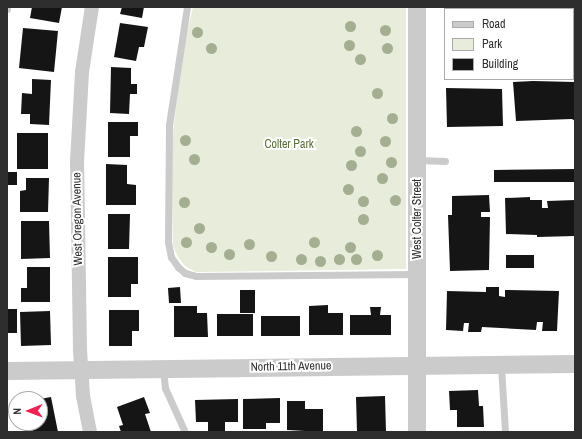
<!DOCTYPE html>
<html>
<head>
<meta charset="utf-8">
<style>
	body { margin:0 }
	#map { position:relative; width:582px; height:439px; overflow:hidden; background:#fff; font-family:"Archivo Narrow",sans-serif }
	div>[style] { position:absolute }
	.green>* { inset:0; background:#e7edda }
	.building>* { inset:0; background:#151515 }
	.service>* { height:7px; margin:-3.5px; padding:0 3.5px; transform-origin:3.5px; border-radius:3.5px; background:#cbcbcb }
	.minor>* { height:14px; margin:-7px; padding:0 7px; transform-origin:7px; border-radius:7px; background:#cbcbcb }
	.tertiary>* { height:18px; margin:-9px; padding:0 9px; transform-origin:9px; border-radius:9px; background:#cbcbcb }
	.trees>* { width:11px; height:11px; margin:-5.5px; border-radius:50%; background:#a4af92 }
	span { translate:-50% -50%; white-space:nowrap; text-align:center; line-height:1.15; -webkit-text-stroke:4px #fff; paint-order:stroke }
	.park-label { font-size:12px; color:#596d38 }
	.street-label { font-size:12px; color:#2e2e2e }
	.frame { position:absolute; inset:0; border:8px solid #2e2e2e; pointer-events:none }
	.legend { position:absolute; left:444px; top:8px; width:130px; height:72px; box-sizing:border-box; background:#fff; border:1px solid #ababab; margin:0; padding:5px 7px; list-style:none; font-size:12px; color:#2e2e2e }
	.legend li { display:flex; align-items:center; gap:8px; height:20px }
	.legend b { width:20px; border:1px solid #ababab }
	.north { position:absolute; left:8px; top:391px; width:40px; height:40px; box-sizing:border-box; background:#fff; border:1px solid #ababab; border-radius:50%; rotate:269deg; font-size:11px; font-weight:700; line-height:16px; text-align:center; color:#2e2e2e }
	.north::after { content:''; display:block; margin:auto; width:14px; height:18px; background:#f42153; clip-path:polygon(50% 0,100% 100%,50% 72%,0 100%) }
</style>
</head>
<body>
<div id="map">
	<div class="green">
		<i style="clip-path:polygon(193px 7px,406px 7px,406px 269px,196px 272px,185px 266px,178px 257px,173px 246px,171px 151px,181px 57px)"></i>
	</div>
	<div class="building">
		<i style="clip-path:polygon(32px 7px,62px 7px,59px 23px,30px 18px)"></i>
		<i style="clip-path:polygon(122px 7px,144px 7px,142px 18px,120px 14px)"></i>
		<i style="clip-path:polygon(453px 7px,492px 7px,492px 9px,454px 9px)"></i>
		<i style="clip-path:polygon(120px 23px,148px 27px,144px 47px,139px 47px,136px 61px,114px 57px)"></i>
		<i style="clip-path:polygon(23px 28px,58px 31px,54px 72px,19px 68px)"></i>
		<i style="clip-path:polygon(111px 67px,131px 68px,131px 84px,137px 84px,137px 94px,130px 94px,129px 114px,110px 113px)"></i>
		<i style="clip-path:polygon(32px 79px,51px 80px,49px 125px,30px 124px,30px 114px,21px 114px,22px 93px,32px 94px)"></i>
		<i style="clip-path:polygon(533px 81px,575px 82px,575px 121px,572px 119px,516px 121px,513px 82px)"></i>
		<i style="clip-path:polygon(446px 88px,502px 89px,503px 126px,447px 127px)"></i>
		<i style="clip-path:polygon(108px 122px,138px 122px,138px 136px,130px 136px,130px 157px,108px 157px)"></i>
		<i style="clip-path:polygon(17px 133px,48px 133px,48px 169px,17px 169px)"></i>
		<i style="clip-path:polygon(106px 164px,127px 165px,127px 184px,136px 185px,136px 205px,106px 205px)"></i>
		<i style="clip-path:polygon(575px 169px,575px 182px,494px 182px,494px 170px)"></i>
		<i style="clip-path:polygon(7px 172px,17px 172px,17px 185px,7px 185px)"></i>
		<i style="clip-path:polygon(26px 178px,49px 178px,48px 212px,20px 212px,20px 191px,26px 190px)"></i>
		<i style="clip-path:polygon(489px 195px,490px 212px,481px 212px,481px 217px,490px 217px,489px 270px,450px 271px,448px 215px,452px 215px,452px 196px)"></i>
		<i style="clip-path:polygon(530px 197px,530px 200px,542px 200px,542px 208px,548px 208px,547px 201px,575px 200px,575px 236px,537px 237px,537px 235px,506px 234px,505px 198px)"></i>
		<i style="clip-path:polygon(108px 214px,130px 214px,129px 249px,108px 249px)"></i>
		<i style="clip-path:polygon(21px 221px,49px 221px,50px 258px,21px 259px)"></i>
		<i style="clip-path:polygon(506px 255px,534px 255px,534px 268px,506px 268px)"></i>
		<i style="clip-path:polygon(108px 257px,138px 257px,138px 284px,131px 284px,131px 297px,108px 297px)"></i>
		<i style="clip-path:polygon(27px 267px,50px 267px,50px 302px,21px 302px,21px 288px,27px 288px)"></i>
		<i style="clip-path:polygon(180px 287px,181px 303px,169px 303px,168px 288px)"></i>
		<i style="clip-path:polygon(486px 287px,499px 287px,499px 296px,505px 297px,505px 290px,559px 291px,557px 331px,542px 331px,543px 322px,537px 322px,536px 330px,482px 327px,481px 332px,468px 332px,469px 323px,464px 323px,463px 331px,446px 330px,447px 291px,486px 292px)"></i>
		<i style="clip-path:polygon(240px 290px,255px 290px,255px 313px,240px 313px)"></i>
		<i style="clip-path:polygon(328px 305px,328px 313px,343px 313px,343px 335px,309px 335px,309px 306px)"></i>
		<i style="clip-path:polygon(174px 306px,197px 306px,197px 313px,207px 313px,208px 337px,174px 337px)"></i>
		<i style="clip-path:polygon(370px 307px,381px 307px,380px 315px,391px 315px,391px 335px,350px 335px,350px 315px,371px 315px)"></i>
		<i style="clip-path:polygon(7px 309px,17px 309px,17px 333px,7px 333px)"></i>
		<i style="clip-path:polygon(109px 310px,139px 310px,139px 331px,132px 331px,132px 346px,109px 346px)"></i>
		<i style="clip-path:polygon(50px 311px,51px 345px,21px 346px,20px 312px)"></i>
		<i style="clip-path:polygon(217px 314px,253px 314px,253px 336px,217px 336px)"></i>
		<i style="clip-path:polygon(261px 316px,300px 316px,300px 336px,261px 336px)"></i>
		<i style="clip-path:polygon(478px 390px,479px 406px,483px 406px,484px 427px,457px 427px,457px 410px,450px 410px,449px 391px)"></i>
		<i style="clip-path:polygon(385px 396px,386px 432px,357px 432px,356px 397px)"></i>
		<i style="clip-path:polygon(51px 397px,58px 432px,25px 432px,24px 423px,40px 423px,40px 399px)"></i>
		<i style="clip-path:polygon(144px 397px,150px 413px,145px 414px,151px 432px,121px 432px,119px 426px,123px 425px,117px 407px)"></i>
		<i style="clip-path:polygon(280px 398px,280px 423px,266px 423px,266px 429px,243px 429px,243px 399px)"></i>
		<i style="clip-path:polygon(238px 399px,238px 422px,225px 422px,225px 432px,208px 432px,208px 422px,196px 422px,195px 400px)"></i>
		<i style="clip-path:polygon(287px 401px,305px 401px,305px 409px,323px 409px,323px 432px,287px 430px)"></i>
	</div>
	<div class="service">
		<i style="left:187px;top:7px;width:119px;rotate:98.7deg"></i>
		<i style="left:169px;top:125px;width:117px;rotate:90.5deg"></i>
		<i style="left:168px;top:242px;width:15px;rotate:79deg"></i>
		<i style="left:171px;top:257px;width:12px;rotate:55deg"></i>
		<i style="left:178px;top:267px;width:9px;rotate:41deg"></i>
		<i style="left:185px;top:273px;width:11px;rotate:15deg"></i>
		<i style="left:196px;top:276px;width:221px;rotate:-0.5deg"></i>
		<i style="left:7px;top:9px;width:2px;rotate:-90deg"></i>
		<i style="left:418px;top:160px;width:27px;rotate:2deg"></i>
		<i style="left:501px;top:366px;width:66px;rotate:86.5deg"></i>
		<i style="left:163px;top:369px;width:19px;rotate:84deg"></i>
		<i style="left:165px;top:388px;width:48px;rotate:65.6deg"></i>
	</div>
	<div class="minor">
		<i style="left:90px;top:432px;width:37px;rotate:-101deg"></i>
		<i style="left:83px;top:396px;width:47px;rotate:-93.7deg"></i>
		<i style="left:80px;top:349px;width:187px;rotate:-90.9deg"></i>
		<i style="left:77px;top:162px;width:90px;rotate:-86.8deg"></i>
		<i style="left:82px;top:72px;width:66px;rotate:-81.3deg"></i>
	</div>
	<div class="tertiary">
		<i style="left:417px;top:7px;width:425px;rotate:90deg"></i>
		<i style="left:7px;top:371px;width:568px;rotate:-0.71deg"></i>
	</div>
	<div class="trees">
		<i style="left:350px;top:26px"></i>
		<i style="left:385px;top:30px"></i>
		<i style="left:197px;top:32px"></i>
		<i style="left:349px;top:45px"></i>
		<i style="left:211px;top:48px"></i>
		<i style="left:387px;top:48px"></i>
		<i style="left:360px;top:59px"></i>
		<i style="left:377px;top:93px"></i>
		<i style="left:392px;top:118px"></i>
		<i style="left:356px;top:131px"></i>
		<i style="left:185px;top:140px"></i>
		<i style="left:385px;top:141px"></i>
		<i style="left:360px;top:151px"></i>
		<i style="left:194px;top:159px"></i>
		<i style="left:391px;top:162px"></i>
		<i style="left:351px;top:165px"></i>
		<i style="left:382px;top:178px"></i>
		<i style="left:348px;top:189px"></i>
		<i style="left:395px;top:200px"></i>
		<i style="left:363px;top:201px"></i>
		<i style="left:184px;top:202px"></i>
		<i style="left:363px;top:219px"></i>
		<i style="left:199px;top:228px"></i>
		<i style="left:186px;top:242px"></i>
		<i style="left:314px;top:242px"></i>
		<i style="left:249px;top:244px"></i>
		<i style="left:211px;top:247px"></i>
		<i style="left:350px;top:247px"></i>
		<i style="left:229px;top:254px"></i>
		<i style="left:377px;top:255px"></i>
		<i style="left:271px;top:256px"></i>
		<i style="left:301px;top:259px"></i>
		<i style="left:339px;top:259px"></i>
		<i style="left:356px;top:259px"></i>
		<i style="left:320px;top:261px"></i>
	</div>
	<div class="park-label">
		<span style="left:289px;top:145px">Colter Park</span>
	</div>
	<div class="street-label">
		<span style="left:78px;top:219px;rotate:-91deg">West Oregon Avenue</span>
		<span style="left:418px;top:219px;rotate:-90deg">West Colter Street</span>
		<span style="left:291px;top:367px;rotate:-1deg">North 11th Avenue</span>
	</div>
	<div class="frame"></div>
	<ul class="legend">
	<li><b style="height:5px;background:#cbcbcb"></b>Road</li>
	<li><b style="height:11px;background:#e7edda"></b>Park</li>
	<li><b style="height:11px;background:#151515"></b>Building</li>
	</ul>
	<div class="north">N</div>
</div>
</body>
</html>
